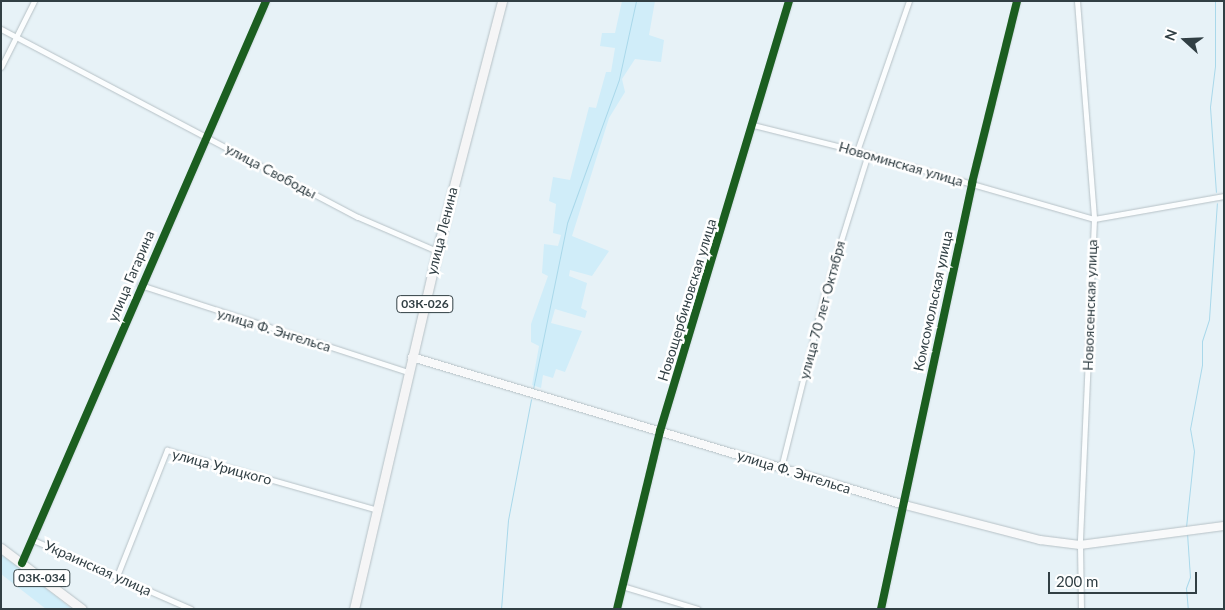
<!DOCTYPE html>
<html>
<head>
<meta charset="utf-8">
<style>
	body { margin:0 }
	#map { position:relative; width:1225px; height:610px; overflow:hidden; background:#e7f2f7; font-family:Lato,sans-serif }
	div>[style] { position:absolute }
	.green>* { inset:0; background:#d0edf9 }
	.stream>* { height:1px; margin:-0.5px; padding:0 0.5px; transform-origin:0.5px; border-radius:0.5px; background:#a9d8ea }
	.roads { filter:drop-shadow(0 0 1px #b6c1c6) drop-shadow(0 0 1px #b6c1c6) }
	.street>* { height:5px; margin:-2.5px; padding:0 2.5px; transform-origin:2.5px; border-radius:2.5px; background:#fbfdfe }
	.secondary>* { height:8px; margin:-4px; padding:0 4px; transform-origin:4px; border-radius:4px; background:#f8f9fa }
	.primary>* { height:9px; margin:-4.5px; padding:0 4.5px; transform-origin:4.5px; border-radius:4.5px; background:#f5f5f6 }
	.cycleway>* { height:8px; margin:-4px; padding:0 4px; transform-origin:4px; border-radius:4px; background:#1b5e20 }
	span { translate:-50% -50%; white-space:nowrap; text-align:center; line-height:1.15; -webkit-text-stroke:5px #fff; paint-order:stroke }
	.shield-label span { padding:1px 4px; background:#fff; border:1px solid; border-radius:4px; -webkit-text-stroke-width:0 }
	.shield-label { font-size:12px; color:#313f44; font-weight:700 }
	.street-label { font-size:14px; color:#313f44 }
	.frame { position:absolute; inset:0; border:2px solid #313f44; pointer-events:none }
	.north { position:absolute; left:1160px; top:15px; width:50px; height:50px; -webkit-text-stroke:4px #fff; paint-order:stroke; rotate:290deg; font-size:14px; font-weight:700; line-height:20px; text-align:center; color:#313f44 }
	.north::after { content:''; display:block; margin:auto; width:18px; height:22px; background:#313f44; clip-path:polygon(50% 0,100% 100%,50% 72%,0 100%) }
	.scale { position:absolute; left:1048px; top:572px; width:149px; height:22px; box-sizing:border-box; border:2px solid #313f44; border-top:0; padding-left:6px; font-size:15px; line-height:18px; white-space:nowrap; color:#313f44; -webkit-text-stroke:4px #fff; paint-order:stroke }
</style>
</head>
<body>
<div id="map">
	<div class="green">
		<i style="clip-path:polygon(622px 1px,655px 1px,649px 35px,664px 40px,661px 62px,635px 59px,622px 79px,625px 92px,609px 118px,572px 236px,609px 251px,592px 276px,570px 270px,569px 276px,587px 283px,581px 308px,587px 311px,585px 318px,555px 309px,551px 323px,582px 331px,565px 372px,556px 369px,553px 378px,543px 375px,541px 388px,532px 385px,539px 346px,531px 342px,531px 324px,548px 276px,542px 273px,544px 244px,558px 246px,561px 235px,553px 233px,556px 204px,549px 201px,553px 177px,570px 180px,589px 107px,596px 108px,606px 72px,611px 72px,615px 48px,600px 46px,602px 33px,615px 33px)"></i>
		<i style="clip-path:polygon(1px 555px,19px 567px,72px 609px,46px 609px,1px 574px)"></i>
	</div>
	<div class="stream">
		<i style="left:1215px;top:1px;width:65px;rotate:90deg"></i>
		<i style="left:1215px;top:66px;width:41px;rotate:97deg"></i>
		<i style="left:1210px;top:107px;width:85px;rotate:86deg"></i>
		<i style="left:533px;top:389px;width:169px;rotate:-78.4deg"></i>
		<i style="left:567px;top:223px;width:153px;rotate:-70.1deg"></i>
		<i style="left:619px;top:79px;width:80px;rotate:-77.7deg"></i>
		<i style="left:1186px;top:527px;width:76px;rotate:-84deg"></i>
		<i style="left:1194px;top:451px;width:22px;rotate:-100deg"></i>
		<i style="left:1190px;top:429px;width:65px;rotate:-79.4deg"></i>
		<i style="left:1202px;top:365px;width:24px;rotate:-90deg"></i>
		<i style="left:1202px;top:341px;width:23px;rotate:-72deg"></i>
		<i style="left:1209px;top:319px;width:116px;rotate:-86.1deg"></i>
		<i style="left:1187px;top:533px;width:44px;rotate:86.1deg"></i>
		<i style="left:1190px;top:577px;width:12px;rotate:110deg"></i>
		<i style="left:1186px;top:588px;width:21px;rotate:85deg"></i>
		<i style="left:501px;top:609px;width:89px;rotate:-85.5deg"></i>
		<i style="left:508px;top:520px;width:123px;rotate:-79.2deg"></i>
	</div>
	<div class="roads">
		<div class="street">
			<i style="left:1077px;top:1px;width:219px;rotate:85.5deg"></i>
			<i style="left:1094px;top:219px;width:326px;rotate:92.5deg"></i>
			<i style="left:1080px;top:545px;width:64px;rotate:89.1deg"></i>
			<i style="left:1px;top:29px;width:403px;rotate:27.8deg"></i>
			<i style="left:358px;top:217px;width:86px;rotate:23.3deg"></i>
			<i style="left:1px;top:67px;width:74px;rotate:-63.4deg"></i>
			<i style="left:753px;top:125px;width:107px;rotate:14deg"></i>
			<i style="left:857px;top:151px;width:247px;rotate:16deg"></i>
			<i style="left:1094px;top:219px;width:132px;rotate:-10deg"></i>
			<i style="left:857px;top:151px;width:159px;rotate:-70.9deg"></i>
			<i style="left:140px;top:285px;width:282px;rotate:18deg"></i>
			<i style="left:781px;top:468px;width:178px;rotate:-76deg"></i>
			<i style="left:824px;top:295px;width:148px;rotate:-72.7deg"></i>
			<i style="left:33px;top:540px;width:172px;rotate:23.6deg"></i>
			<i style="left:22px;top:563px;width:613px;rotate:-66.53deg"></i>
			<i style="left:117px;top:576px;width:136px;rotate:-68.4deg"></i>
			<i style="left:167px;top:450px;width:218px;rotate:15.9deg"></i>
			<i style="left:622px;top:586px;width:79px;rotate:16.8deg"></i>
			<i style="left:617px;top:609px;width:183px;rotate:-76.4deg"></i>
			<i style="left:660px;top:431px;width:449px;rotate:-73.3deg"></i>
			<i style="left:881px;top:609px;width:436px;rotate:-77.9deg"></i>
			<i style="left:972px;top:183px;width:187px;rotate:-76.1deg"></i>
		</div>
		<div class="secondary">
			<i style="left:412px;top:357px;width:511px;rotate:16.73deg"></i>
			<i style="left:901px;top:504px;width:144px;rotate:14.5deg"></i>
			<i style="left:1040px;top:540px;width:40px;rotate:7.1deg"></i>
			<i style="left:1080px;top:545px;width:145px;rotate:-7.5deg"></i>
		</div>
		<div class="primary">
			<i style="left:1px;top:548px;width:101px;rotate:37deg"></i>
			<i style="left:354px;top:609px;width:367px;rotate:-76.9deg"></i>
			<i style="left:437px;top:251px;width:258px;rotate:-75.4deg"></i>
		</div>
	</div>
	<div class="cycleway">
		<i style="left:22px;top:563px;width:613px;rotate:-66.53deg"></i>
		<i style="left:617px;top:609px;width:183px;rotate:-76.4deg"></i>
		<i style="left:660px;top:431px;width:449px;rotate:-73.3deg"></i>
		<i style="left:881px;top:609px;width:436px;rotate:-77.9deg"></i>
		<i style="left:972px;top:183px;width:187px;rotate:-76.1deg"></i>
	</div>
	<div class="shield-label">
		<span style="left:425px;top:304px">03К-026</span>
		<span style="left:42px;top:578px">03К-034</span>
	</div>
	<div class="street-label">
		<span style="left:901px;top:164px;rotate:16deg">Новоминская улица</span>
		<span style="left:271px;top:171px;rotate:28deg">улица Свободы</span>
		<span style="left:442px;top:231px;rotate:-76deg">улица Ленина</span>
		<span style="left:131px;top:276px;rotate:-67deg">улица Гагарина</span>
		<span style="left:687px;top:300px;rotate:-73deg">Новощербиновская улица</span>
		<span style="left:933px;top:301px;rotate:-78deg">Комсомольская улица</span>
		<span style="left:1090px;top:305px;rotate:-88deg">Новоясенская улица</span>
		<span style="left:822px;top:310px;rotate:-75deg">улица 70 лет Октября</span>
		<span style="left:274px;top:330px;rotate:17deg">улица Ф. Энгельса</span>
		<span style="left:222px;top:467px;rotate:15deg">улица Урицкого</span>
		<span style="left:794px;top:472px;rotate:17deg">улица Ф. Энгельса</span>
		<span style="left:98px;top:568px;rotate:24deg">Украинская улица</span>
	</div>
	<div class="frame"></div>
	<div class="north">N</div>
	<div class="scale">200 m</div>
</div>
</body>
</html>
